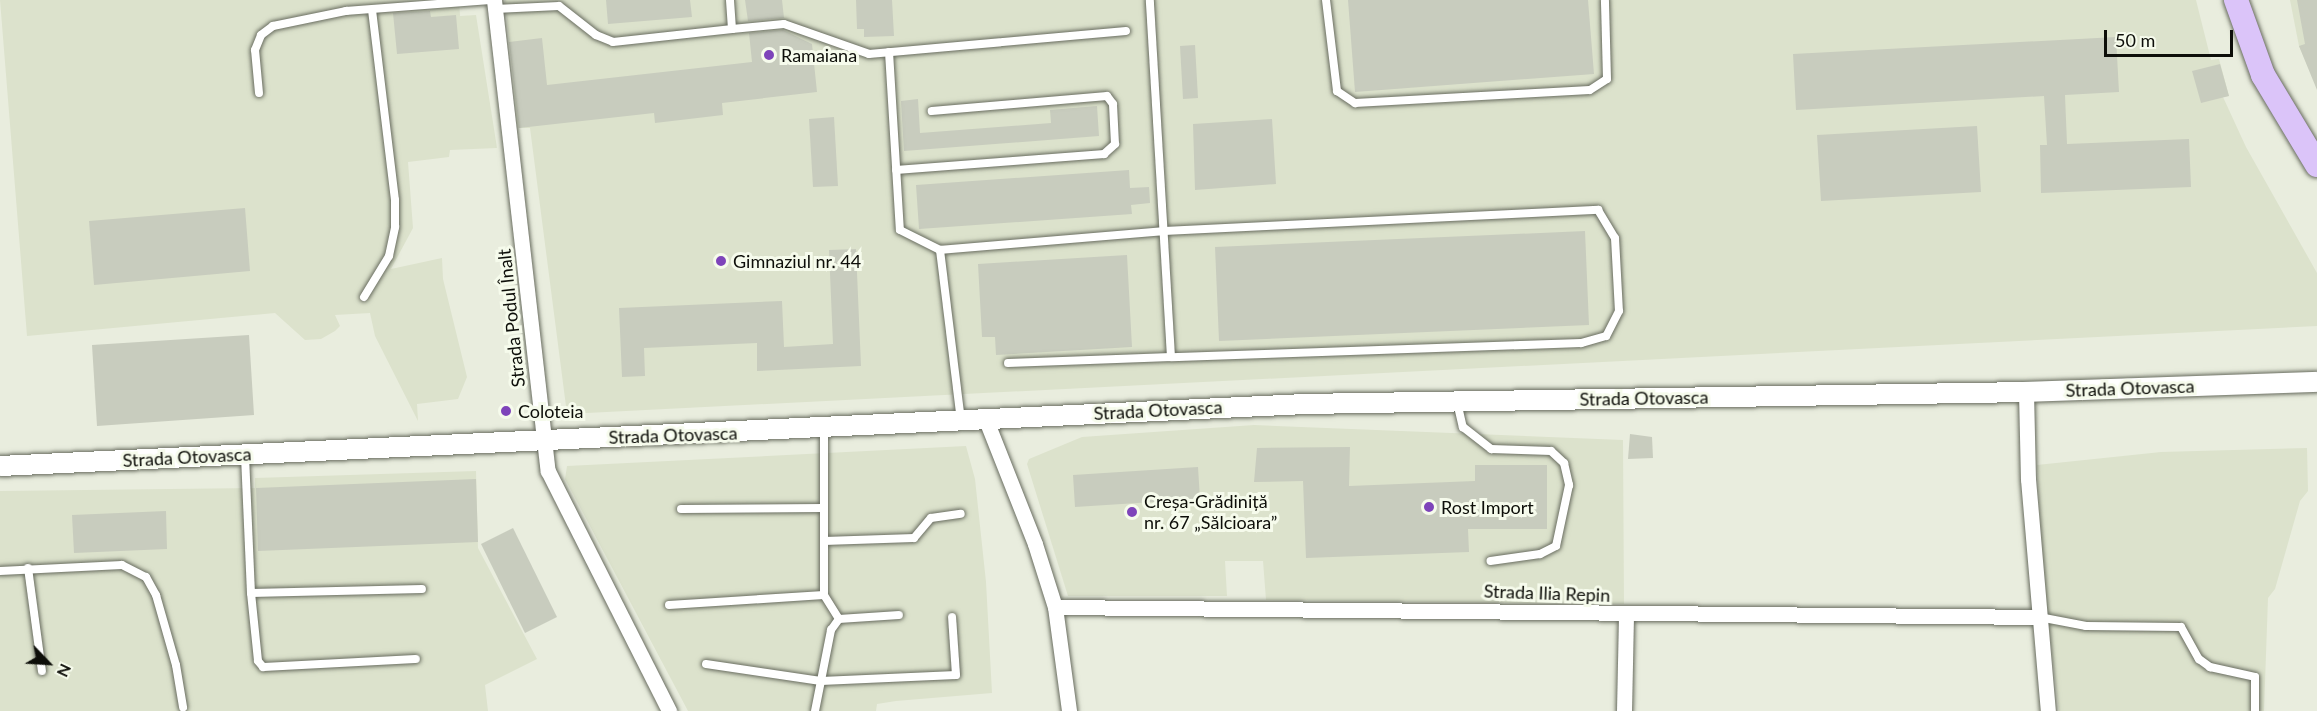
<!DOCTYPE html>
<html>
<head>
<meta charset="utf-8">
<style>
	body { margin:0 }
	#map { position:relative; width:2317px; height:711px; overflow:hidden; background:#e9edde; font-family:Lato,sans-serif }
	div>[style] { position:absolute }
	.built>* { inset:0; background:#dce2cc }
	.building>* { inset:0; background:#c8ccbe }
	.roads { filter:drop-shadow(0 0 2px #686c5f) drop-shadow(0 0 2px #686c5f) }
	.service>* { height:8px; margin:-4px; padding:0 4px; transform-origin:4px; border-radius:4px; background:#fff }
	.minor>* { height:15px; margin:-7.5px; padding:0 7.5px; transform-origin:7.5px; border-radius:7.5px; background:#fff }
	.tertiary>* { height:20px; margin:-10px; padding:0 10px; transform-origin:10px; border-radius:10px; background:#fff }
	.primary>* { height:24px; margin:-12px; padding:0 12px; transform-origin:12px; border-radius:12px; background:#dbc4f9 }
	.dots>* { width:16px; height:16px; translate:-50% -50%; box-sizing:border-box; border:3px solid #f6fbec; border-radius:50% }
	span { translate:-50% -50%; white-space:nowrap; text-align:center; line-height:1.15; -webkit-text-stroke:6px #f6fbec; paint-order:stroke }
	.poi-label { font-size:18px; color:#0d0e09 }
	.left { translate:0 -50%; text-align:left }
	.street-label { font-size:18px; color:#0d0e09 }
	.north { position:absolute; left:18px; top:633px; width:60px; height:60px; -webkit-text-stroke:4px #f6fbec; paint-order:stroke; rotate:115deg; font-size:16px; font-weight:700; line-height:24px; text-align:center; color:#0d0e09 }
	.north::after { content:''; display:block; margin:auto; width:21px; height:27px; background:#0d0e09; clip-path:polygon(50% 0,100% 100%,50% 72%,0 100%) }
	.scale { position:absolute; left:2104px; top:30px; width:129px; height:27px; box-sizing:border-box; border:3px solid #0d0e09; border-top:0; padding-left:8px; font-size:18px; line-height:21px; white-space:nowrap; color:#0d0e09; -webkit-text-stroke:4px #f6fbec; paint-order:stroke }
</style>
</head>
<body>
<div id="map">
	<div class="built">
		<i style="clip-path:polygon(0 0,459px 0,460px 16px,476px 15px,497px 148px,450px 150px,449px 157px,408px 162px,413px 228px,391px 269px,442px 258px,443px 279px,467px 377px,458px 399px,417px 404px,418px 421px,375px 336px,370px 313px,335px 315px,340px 326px,335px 331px,321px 339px,305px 340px,275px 313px,27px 336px)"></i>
		<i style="clip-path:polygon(505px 0,2196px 0,2211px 60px,2219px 59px,2229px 96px,2223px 97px,2246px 147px,2317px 273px,2317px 326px,567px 414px,530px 128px,518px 128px)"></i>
		<i style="clip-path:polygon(2290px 0,2317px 0,2317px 87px,2299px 46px)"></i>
		<i style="clip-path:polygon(1254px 425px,1623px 440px,1624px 604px,1266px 600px,1263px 561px,1225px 561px,1227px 596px,1068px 596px,1027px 464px,1029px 459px,1082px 437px)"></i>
		<i style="clip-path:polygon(966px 446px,975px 479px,986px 582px,992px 693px,896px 701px,877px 704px,876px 711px,688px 711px,565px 479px,567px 466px)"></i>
		<i style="clip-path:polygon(2307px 448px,2308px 491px,2300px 501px,2275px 589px,2268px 598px,2264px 711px,2059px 711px,2044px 587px,2037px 465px,2161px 452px)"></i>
		<i style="clip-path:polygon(476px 471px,478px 548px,537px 659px,485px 685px,488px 711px,0 711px,0 491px,255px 488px,255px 478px)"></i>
	</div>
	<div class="building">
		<i style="clip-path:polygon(606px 0,690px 0,692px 17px,608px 24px)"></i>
		<i style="clip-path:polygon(745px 0,782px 0,784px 18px,748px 21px)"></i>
		<i style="clip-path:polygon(856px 0,892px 0,894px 36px,864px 37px,864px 29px,857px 29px)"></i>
		<i style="clip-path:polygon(1348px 0,1588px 0,1594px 74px,1355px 92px)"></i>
		<i style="clip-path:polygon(2297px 0,2317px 0,2317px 90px,2299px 46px,2305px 44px)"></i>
		<i style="clip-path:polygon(430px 11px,431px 17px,456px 15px,459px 49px,397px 54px,393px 13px)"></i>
		<i style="clip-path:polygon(783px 30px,812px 44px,817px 92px,722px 103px,723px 115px,655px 123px,654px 113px,519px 128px,509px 42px,542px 38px,547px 85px,752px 62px,749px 33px)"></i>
		<i style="clip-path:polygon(2116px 37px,2119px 92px,2065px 95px,2067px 144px,2189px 139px,2191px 187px,2041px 193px,2040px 145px,2047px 145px,2044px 96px,1796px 110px,1793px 54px)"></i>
		<i style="clip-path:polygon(1195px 45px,1198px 98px,1183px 99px,1180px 46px)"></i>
		<i style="clip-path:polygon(2220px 64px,2229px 96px,2201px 103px,2192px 71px)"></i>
		<i style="clip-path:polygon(918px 99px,920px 133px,1051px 123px,1050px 110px,1097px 106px,1099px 136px,904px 151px,901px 101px)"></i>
		<i style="clip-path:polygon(834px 117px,838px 186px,813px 187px,809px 119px)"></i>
		<i style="clip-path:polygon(1272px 119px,1276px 184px,1195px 190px,1193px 124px)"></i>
		<i style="clip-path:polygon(1977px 126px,1981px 192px,1821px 201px,1817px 135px)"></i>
		<i style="clip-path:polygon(1129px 170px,1130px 188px,1149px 187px,1150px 203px,1131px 205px,1132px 214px,919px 229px,916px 185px)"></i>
		<i style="clip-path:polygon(245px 208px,250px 271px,94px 285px,89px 221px)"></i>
		<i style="clip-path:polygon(1585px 231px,1589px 325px,1219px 341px,1215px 247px)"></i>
		<i style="clip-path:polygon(856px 249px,861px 366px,757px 371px,757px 343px,644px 348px,645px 376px,622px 377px,619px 308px,782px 301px,784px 347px,833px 344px,829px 250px)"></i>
		<i style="clip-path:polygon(1127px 255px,1132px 347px,996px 355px,995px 337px,982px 337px,978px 264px)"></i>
		<i style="clip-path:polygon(249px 335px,254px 415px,97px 426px,92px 345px)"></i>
		<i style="clip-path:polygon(1630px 434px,1652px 437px,1653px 458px,1628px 459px)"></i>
		<i style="clip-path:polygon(1350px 447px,1349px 486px,1475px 481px,1475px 465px,1547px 465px,1547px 529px,1468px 529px,1469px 552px,1306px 558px,1303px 481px,1254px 482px,1257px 448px)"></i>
		<i style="clip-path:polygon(1198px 467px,1200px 499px,1075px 507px,1073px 475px)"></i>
		<i style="clip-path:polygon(476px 479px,478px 542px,258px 551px,256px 488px)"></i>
		<i style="clip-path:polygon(166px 511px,167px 549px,74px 553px,72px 515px)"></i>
		<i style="clip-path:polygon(513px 528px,557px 617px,525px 633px,481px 544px)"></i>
	</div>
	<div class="roads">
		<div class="service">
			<i style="left:1326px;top:0;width:92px;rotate:83.1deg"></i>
			<i style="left:1337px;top:91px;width:22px;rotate:34deg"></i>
			<i style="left:1355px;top:103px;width:235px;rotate:-3.2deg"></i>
			<i style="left:1590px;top:90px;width:20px;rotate:-33deg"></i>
			<i style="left:1607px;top:79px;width:79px;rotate:-91.5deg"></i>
			<i style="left:495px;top:9px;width:64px;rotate:-2.7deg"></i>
			<i style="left:559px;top:6px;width:47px;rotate:38.1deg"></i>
			<i style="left:596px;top:35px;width:18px;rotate:22deg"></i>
			<i style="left:613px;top:42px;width:120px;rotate:-6.2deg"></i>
			<i style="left:732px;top:29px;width:29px;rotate:-94deg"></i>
			<i style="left:732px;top:29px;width:52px;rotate:-5.5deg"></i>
			<i style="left:784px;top:24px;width:90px;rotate:19.4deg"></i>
			<i style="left:869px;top:54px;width:258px;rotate:-5.1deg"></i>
			<i style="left:889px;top:52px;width:178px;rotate:86.5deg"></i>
			<i style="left:900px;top:230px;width:45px;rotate:26.6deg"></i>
			<i style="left:940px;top:250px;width:225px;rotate:-4.8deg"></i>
			<i style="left:1164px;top:231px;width:435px;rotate:-2.8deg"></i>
			<i style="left:1598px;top:210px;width:33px;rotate:59deg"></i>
			<i style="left:1615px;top:238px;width:73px;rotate:86.9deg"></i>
			<i style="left:1619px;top:311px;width:28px;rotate:117deg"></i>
			<i style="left:1606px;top:336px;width:26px;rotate:164deg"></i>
			<i style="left:1581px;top:343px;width:410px;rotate:178deg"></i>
			<i style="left:259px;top:93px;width:43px;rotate:-95.3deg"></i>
			<i style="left:255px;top:50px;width:16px;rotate:-68deg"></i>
			<i style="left:261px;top:35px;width:15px;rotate:-37deg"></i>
			<i style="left:273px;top:26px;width:75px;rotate:-11.6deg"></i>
			<i style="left:346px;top:11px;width:144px;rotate:-4.4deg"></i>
			<i style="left:896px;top:170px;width:209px;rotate:-4.4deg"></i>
			<i style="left:1104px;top:154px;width:15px;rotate:-42deg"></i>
			<i style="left:1115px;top:144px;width:40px;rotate:-92.9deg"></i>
			<i style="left:1113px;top:104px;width:10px;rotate:-127deg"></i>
			<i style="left:1107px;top:96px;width:176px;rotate:175.1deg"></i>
			<i style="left:940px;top:250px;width:172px;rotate:83deg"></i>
			<i style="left:364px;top:297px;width:48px;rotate:-58.6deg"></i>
			<i style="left:389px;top:256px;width:30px;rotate:-78deg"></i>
			<i style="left:395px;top:227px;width:27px;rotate:-90deg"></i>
			<i style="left:395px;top:200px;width:191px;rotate:-96.9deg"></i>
			<i style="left:1008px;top:363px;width:163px;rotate:-2.1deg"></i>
			<i style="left:1171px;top:357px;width:358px;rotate:-93.4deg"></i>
			<i style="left:1457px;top:402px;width:26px;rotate:77deg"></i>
			<i style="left:1463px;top:427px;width:36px;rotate:38deg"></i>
			<i style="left:1491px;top:449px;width:60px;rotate:1.9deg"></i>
			<i style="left:1551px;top:451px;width:18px;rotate:43deg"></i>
			<i style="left:1564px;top:463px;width:23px;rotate:77deg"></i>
			<i style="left:1569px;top:485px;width:62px;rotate:102deg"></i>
			<i style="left:1556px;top:546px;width:18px;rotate:153deg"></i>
			<i style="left:1540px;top:554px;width:50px;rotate:172deg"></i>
			<i style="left:824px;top:429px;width:166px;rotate:90deg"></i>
			<i style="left:824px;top:595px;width:28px;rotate:58deg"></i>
			<i style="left:839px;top:619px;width:60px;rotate:-3.8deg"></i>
			<i style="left:245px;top:456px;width:137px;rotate:87.5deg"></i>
			<i style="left:251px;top:593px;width:171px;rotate:-1.3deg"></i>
			<i style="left:681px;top:509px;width:143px;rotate:-0.4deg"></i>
			<i style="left:824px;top:541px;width:90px;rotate:-1.9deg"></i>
			<i style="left:914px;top:538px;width:26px;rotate:-50deg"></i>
			<i style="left:931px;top:518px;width:30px;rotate:-8deg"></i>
			<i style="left:28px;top:568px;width:104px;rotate:82.3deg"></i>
			<i style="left:0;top:571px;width:122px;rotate:-2.8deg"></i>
			<i style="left:122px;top:565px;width:27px;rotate:27deg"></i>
			<i style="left:146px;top:577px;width:21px;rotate:61deg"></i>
			<i style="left:156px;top:595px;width:73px;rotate:74.1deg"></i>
			<i style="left:176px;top:665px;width:43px;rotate:80.5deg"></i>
			<i style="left:251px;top:593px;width:68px;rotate:84.1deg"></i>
			<i style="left:258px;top:661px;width:8px;rotate:50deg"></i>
			<i style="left:263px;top:667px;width:153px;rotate:-3deg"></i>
			<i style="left:669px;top:605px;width:155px;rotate:-3.7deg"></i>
			<i style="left:2039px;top:617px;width:48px;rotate:10.8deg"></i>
			<i style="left:2086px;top:626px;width:95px;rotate:0.6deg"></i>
			<i style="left:2181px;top:627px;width:37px;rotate:61deg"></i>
			<i style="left:2199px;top:659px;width:14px;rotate:36deg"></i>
			<i style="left:2210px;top:667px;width:46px;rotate:12.5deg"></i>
			<i style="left:2255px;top:677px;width:34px;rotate:90deg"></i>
			<i style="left:706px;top:664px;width:116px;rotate:8.4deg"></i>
			<i style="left:821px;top:681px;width:135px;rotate:-2.5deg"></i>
			<i style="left:956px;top:675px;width:58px;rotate:-93.9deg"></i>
			<i style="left:815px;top:711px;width:83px;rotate:-78.8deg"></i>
			<i style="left:831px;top:630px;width:14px;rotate:-54deg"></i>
		</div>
		<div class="minor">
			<i style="left:494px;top:0;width:474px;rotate:83.5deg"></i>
			<i style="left:548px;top:471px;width:269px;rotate:63.2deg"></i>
			<i style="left:2026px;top:392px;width:87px;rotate:88.7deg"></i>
			<i style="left:2028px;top:479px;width:233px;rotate:85.1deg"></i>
			<i style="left:986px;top:420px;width:133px;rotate:68.4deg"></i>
			<i style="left:1035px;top:544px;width:66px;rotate:72.4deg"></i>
			<i style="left:1055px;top:607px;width:105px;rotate:82.3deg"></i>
			<i style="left:1055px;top:607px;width:984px;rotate:0.58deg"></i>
			<i style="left:1624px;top:711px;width:96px;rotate:-88.8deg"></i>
		</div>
		<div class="tertiary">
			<i style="left:0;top:466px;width:1305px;rotate:-2.72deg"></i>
			<i style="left:1304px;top:404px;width:722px;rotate:-0.95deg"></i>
			<i style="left:2026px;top:392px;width:291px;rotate:-2deg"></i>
		</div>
		<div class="primary">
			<i style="left:2236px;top:0;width:80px;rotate:70.2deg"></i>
			<i style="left:2263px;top:75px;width:105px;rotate:59deg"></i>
		</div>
	</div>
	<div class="dots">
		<i style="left:769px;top:55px;background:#7e44ba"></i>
		<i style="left:721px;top:261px;background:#7e44ba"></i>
		<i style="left:506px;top:411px;background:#7e44ba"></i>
		<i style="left:1429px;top:507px;background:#7e44ba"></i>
		<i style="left:1132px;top:512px;background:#7e44ba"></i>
	</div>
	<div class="poi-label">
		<span class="left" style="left:781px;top:55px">Ramaiana</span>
		<span class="left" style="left:733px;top:261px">Gimnaziul nr. 44</span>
		<span class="left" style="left:518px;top:411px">Coloteia</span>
		<span class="left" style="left:1144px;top:512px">Creșa-Grădiniță<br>nr. 67 „Sălcioara”</span>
		<span class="left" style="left:1441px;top:507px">Rost Import</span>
	</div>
	<div class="street-label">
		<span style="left:511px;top:318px;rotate:-96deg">Strada Podul Înalt</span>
		<span style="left:2130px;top:388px;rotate:-2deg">Strada Otovasca</span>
		<span style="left:1644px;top:398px;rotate:-1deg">Strada Otovasca</span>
		<span style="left:1158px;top:410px;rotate:-3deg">Strada Otovasca</span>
		<span style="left:673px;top:435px;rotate:-2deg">Strada Otovasca</span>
		<span style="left:187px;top:457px;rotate:-3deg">Strada Otovasca</span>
		<span style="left:1547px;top:593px;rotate:2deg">Strada Ilia Repin</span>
	</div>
	<div class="north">N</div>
	<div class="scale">50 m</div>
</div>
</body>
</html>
